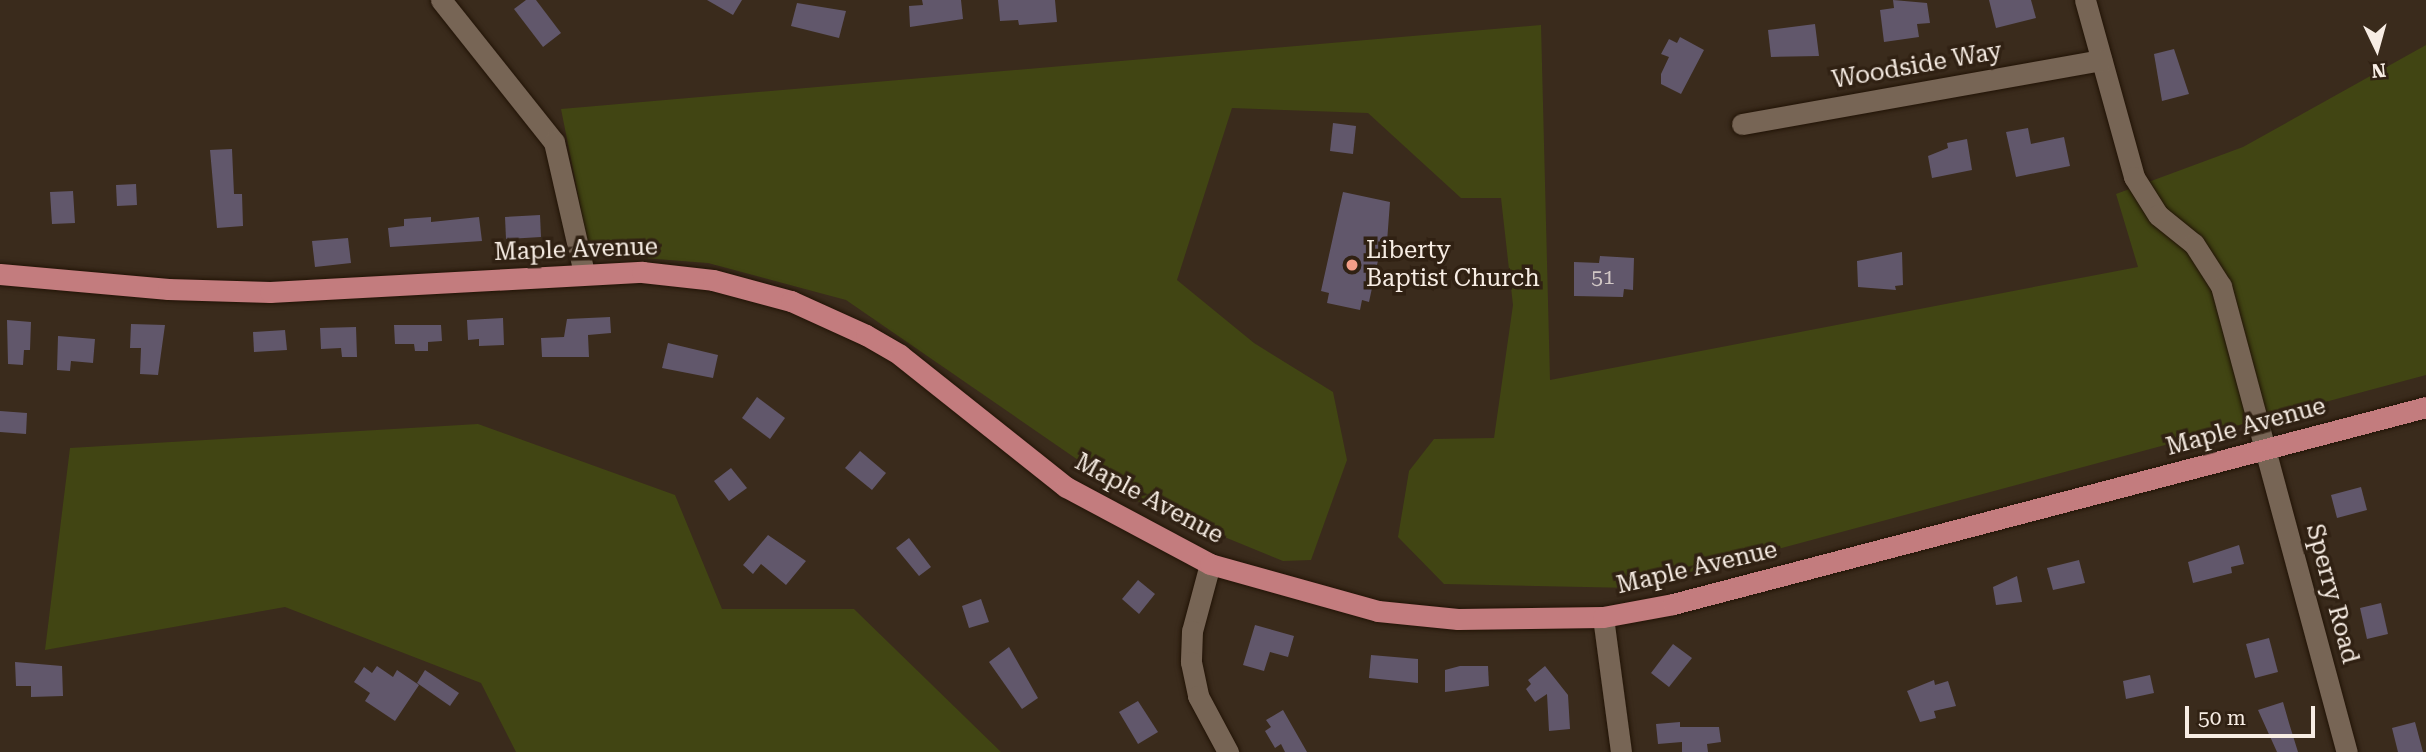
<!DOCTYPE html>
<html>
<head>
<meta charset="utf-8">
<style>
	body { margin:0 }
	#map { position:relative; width:2426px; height:752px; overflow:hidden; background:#3a2b1c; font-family:"Roboto Serif",serif }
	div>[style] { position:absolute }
	.green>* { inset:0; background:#414513 }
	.building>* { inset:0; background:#61576b }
	.roads { filter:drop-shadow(0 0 2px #211306) drop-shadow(0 0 2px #211306) }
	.minor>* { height:21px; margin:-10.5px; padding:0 10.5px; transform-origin:10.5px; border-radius:10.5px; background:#776555 }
	.major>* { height:21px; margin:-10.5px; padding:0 10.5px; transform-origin:10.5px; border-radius:10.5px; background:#c37c7e }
	.dots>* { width:19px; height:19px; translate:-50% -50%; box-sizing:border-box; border:4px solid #302113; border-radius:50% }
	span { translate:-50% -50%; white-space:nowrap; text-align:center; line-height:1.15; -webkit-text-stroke:7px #302113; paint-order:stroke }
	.number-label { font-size:21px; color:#d2c8c6 }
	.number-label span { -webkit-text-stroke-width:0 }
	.street-label { font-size:24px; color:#f7ede4 }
	.poi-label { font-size:24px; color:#f7ede4 }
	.left { translate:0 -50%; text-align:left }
	.north { position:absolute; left:2342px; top:14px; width:70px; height:70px; -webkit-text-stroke:5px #302113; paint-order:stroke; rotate:175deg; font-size:19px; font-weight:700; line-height:28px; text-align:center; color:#f7ede4 }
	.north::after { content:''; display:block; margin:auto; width:24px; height:32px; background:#f7ede4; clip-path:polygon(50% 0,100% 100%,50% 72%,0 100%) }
	.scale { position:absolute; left:2185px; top:706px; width:130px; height:32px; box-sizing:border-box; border:4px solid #f7ede4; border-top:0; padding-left:9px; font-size:21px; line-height:24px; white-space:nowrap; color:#f7ede4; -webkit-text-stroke:5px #302113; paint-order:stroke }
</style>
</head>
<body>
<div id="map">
	<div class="green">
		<i style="clip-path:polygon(1541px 25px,1550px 380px,2138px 267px,2116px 194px,2243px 147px,2426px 45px,2426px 375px,1633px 588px,1444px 584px,1398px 537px,1409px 471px,1434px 439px,1494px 438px,1513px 305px,1501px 198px,1461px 198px,1368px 113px,1232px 108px,1177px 280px,1254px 343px,1333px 392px,1347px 460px,1311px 560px,1283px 561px,1139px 502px,846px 300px,708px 263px,590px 254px,561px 109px)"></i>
		<i style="clip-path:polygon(478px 424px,675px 495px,722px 609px,854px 609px,1001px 752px,516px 752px,481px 683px,285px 607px,45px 650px,70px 448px)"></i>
	</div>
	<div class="building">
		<i style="clip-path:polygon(526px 0,536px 0,561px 33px,543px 47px,514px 9px)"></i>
		<i style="clip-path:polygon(707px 0,742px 0,733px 15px)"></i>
		<i style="clip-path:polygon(922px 0,961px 0,963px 19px,910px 27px,909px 6px,923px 5px)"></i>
		<i style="clip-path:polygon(998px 0,1055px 0,1057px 22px,1019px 25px,1018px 20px,1000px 21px)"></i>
		<i style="clip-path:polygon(1893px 0,1927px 3px,1930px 23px,1917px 24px,1919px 37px,1884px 42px,1880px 10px,1894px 8px)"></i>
		<i style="clip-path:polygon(1989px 0,2031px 0,2036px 18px,1996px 28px)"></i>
		<i style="clip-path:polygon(797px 3px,846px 11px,839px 38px,791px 26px)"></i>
		<i style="clip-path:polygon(1815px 24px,1819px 56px,1771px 57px,1768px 30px)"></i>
		<i style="clip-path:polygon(1680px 37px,1704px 50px,1681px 94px,1661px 84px,1661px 74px,1669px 57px,1661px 54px,1669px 39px,1677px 43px)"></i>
		<i style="clip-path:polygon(2174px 49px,2189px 94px,2162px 101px,2154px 54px)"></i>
		<i style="clip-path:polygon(1333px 123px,1356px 126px,1353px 154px,1330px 151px)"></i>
		<i style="clip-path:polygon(2028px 128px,2031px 144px,2064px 137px,2070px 166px,2016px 177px,2006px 132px)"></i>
		<i style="clip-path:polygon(1967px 139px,1972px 170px,1932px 178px,1928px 156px,1948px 148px,1947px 143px)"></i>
		<i style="clip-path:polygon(232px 149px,234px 194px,242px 194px,243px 226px,217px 228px,210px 150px)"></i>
		<i style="clip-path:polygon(136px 184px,137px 205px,117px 206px,116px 185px)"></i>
		<i style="clip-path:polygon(73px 191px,75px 223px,52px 224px,50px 192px)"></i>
		<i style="clip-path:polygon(1343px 192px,1390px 202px,1387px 242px,1382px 242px,1369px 302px,1362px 300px,1360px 310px,1327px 303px,1329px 293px,1321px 291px)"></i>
		<i style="clip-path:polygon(540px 215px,541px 237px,506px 239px,505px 217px)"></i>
		<i style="clip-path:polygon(431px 217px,431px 222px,479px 217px,482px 241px,390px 247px,388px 228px,404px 226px,404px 219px)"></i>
		<i style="clip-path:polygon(348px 238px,351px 263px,315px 267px,312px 241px)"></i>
		<i style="clip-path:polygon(1902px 252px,1903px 285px,1895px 286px,1896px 290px,1858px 287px,1857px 261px)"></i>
		<i style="clip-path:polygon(1600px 256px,1634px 258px,1633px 290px,1624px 289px,1623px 297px,1574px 296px,1574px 262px,1599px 263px)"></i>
		<i style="clip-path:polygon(610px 317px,611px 333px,588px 335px,589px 357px,542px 357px,541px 338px,564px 337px,567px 319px)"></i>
		<i style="clip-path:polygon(503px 318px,504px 345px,479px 346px,479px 339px,468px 340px,467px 320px)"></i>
		<i style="clip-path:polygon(7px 320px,31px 322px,30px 350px,24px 350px,23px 365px,8px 364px)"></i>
		<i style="clip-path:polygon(131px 324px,165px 325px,158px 375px,140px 374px,141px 348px,130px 348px)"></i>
		<i style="clip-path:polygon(394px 325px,441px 325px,442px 341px,428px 342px,428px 351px,415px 351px,414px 344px,395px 344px)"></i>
		<i style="clip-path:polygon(356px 327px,357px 357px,342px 357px,341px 348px,321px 349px,320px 328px)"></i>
		<i style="clip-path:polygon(285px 330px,287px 350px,254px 352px,253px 332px)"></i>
		<i style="clip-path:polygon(58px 336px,95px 339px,93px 363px,71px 361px,70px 371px,57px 370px)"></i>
		<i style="clip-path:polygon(668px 343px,718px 355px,713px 378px,662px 368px)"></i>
		<i style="clip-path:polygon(757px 397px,785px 418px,770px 439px,742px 418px)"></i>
		<i style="clip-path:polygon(0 411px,27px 413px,26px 434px,0 432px)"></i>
		<i style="clip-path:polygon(860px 451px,886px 473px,872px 490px,845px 468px)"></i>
		<i style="clip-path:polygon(731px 468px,747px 488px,729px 501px,714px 481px)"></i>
		<i style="clip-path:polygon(2361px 487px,2367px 510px,2337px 518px,2331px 495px)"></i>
		<i style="clip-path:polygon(768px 535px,806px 561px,786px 585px,761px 564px,753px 574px,743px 565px)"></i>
		<i style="clip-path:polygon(909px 538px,931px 567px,919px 576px,896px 548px)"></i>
		<i style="clip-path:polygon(2239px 545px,2244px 564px,2231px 567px,2232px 573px,2193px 583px,2188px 562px)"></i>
		<i style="clip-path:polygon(2079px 560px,2085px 583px,2053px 590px,2047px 568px)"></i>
		<i style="clip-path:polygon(2017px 576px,2022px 602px,1996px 605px,1993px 587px)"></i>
		<i style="clip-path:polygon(1138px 580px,1155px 594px,1139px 614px,1122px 599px)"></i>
		<i style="clip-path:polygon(981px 599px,989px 622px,969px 628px,962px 606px)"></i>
		<i style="clip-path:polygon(2381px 603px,2388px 634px,2367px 639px,2360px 608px)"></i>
		<i style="clip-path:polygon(1255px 625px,1294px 636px,1288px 657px,1270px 652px,1264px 671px,1243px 665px)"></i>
		<i style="clip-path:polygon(2269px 638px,2278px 672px,2255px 678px,2246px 644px)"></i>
		<i style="clip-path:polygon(1673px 644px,1692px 658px,1669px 687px,1651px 673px)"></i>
		<i style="clip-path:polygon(1009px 647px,1038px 698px,1022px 709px,989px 662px)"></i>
		<i style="clip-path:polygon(1371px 655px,1418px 659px,1418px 683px,1369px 678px)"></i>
		<i style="clip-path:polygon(15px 662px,62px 666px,63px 696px,31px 697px,31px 686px,16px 686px)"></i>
		<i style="clip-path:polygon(377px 666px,393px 677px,397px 670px,419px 685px,395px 721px,365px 701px,370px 693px,354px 682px,364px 667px,372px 673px)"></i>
		<i style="clip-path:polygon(1460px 666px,1488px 666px,1489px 686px,1445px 692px,1445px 670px)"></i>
		<i style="clip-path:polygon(1545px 666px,1568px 695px,1570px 729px,1549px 731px,1547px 694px,1535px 702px,1526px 689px,1531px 684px,1528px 680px)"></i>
		<i style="clip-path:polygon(425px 670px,459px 693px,450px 706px,417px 683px)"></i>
		<i style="clip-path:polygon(2150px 675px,2154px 693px,2126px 699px,2123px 681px)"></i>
		<i style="clip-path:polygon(1934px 680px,1935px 685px,1948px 681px,1956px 706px,1934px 711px,1936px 718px,1920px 722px,1907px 691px)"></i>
		<i style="clip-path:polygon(1138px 701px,1158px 732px,1138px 744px,1119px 712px)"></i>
		<i style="clip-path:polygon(2283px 702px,2289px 723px,2298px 752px,2277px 752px,2258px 710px)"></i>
		<i style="clip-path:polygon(1283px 710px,1307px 752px,1285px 752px,1281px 744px,1275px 748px,1265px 731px,1271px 727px,1266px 720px)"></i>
		<i style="clip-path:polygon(1680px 722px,1680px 727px,1719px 727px,1721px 742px,1707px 744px,1708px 752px,1682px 752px,1682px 742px,1658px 744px,1656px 724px)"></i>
		<i style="clip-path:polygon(2415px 722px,2423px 752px,2398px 752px,2392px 728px)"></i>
	</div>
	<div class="roads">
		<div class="minor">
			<i style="left:441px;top:0;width:181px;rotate:51.5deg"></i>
			<i style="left:554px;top:142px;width:134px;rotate:77.1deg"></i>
			<i style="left:2085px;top:0;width:184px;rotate:74.5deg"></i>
			<i style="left:2134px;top:177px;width:45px;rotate:57.7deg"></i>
			<i style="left:2158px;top:215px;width:46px;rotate:38.9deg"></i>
			<i style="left:2194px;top:244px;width:50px;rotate:57.3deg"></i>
			<i style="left:2221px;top:286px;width:483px;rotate:74.9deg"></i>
			<i style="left:1742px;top:124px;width:365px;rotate:-10.1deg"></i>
			<i style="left:1210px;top:564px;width:69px;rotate:105deg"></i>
			<i style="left:1192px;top:631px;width:31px;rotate:92deg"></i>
			<i style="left:1191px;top:662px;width:35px;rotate:78deg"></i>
			<i style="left:1198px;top:696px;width:64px;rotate:61.8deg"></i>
			<i style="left:1603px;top:617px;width:136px;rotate:82.4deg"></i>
		</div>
		<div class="major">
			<i style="left:0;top:274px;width:169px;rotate:5.1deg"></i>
			<i style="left:168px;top:289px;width:102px;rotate:1.7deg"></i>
			<i style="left:270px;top:292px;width:373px;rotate:-3.1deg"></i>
			<i style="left:642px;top:272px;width:71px;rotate:6.4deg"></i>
			<i style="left:713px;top:280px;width:81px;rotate:15.1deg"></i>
			<i style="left:791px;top:301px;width:82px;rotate:24.4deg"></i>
			<i style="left:866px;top:335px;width:39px;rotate:30deg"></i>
			<i style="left:900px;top:355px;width:212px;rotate:38.5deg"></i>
			<i style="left:1066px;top:487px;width:163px;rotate:28.1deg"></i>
			<i style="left:1210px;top:564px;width:174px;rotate:15.6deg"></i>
			<i style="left:1378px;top:611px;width:80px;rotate:5.7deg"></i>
			<i style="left:1458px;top:619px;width:145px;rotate:-0.8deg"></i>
			<i style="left:1603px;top:617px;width:71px;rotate:-10.5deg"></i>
			<i style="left:1673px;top:604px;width:778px;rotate:-14.66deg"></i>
		</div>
	</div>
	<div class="dots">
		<i style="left:1352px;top:265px;background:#f49e88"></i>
	</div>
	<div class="number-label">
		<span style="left:1603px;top:277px">51</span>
	</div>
	<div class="street-label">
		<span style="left:1917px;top:66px;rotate:-10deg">Woodside Way</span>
		<span style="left:576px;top:250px;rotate:-2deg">Maple Avenue</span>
		<span style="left:2246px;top:427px;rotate:-15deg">Maple Avenue</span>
		<span style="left:1149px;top:499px;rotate:28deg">Maple Avenue</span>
		<span style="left:1697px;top:568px;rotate:-13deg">Maple Avenue</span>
		<span style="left:2332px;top:594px;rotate:75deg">Sperry Road</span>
	</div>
	<div class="poi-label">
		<span class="left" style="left:1366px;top:265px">Liberty<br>Baptist Church</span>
	</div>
	<div class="north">N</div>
	<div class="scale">50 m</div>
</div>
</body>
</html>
